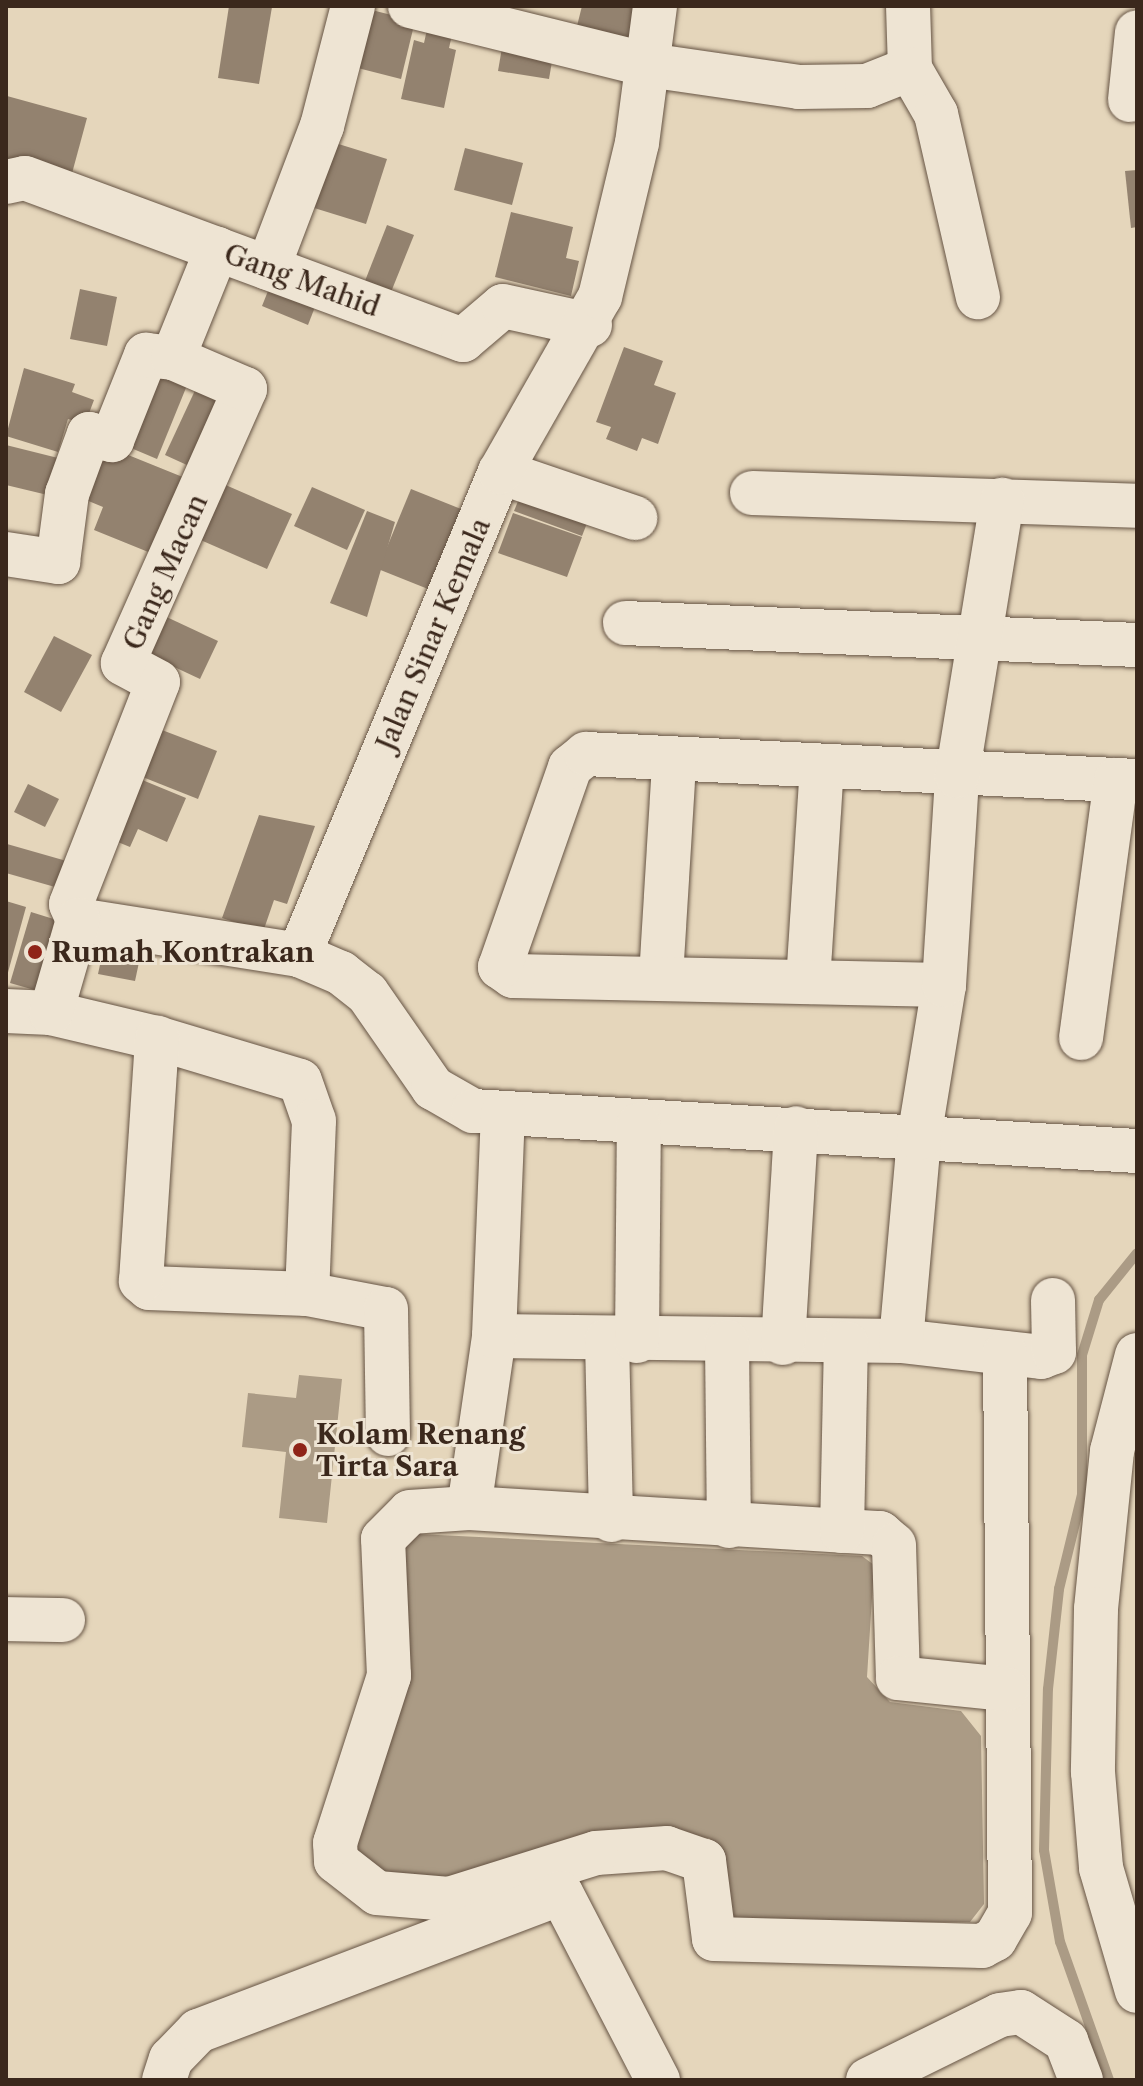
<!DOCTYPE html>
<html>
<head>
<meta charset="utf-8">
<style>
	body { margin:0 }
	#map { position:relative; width:1143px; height:2086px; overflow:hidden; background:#e5d6bb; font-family:"Libre Caslon Text",serif }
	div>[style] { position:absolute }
	.water>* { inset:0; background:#ab9b85 }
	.stream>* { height:10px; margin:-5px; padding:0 5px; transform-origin:5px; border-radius:5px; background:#ab9b85 }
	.building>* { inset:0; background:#93826f }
	.roads { filter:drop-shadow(0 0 2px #665444) drop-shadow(0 0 2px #665444) }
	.minor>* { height:44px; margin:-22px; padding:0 22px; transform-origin:22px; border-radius:22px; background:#eee4d3 }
	.dots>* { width:22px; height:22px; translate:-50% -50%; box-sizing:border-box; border:4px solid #eee4d3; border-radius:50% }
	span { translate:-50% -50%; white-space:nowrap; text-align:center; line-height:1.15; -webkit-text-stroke:6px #eee4d3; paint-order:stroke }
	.street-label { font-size:28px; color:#3b281c }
	.poi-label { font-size:28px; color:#3b281c; font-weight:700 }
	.left { translate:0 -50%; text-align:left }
	.frame { position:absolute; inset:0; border:8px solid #3b281c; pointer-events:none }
</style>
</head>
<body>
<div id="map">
	<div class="water">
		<i style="clip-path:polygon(299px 1375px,342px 1379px,327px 1523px,279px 1518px,286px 1452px,242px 1447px,248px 1393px,296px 1398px)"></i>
		<i style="clip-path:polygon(417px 1534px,862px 1556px,874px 1565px,867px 1677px,890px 1702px,961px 1711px,981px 1736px,984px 1904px,970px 1922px,740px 1922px,724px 1908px,723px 1856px,709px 1838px,610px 1836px,469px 1880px,379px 1876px,355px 1860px,401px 1552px)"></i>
	</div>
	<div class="stream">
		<i style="left:1109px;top:2080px;width:146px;rotate:-109.5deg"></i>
		<i style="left:1060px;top:1942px;width:93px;rotate:-99.9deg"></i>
		<i style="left:1044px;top:1850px;width:161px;rotate:-88.6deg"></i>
		<i style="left:1048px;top:1689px;width:101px;rotate:-83.7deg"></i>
		<i style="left:1059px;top:1589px;width:97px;rotate:-76.3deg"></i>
		<i style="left:1082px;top:1495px;width:140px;rotate:-90deg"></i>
		<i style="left:1082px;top:1355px;width:58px;rotate:-72.8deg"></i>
		<i style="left:1099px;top:1300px;width:60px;rotate:-51deg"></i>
	</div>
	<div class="building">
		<i style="clip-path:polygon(229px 6px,272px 7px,259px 84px,218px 78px)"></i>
		<i style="clip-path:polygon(582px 6px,642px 6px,632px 48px,575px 34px)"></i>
		<i style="clip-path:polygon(360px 7px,415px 21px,401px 79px,346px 65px)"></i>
		<i style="clip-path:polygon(428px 25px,453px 31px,449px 48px,456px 50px,444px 108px,401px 99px,414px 40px,424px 43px)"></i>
		<i style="clip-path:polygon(504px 36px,555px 44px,549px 79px,498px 71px)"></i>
		<i style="clip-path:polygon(7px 96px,87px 118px,71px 177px,6px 159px)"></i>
		<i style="clip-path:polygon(332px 142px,387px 159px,366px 224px,311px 207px)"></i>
		<i style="clip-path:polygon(465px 148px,523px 163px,512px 205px,454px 190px)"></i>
		<i style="clip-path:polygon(1137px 170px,1137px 227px,1131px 228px,1125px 171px)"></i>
		<i style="clip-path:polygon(511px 212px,573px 227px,566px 258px,579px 261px,571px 296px,495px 277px)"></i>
		<i style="clip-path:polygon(387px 225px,414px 235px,389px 297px,363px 286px)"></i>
		<i style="clip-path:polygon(274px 276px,320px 294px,308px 325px,262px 306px)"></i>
		<i style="clip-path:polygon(80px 289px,117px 297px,107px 346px,70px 339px)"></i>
		<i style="clip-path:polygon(624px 347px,663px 361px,654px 385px,676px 393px,658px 444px,642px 438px,637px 451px,606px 439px,611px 427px,596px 422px)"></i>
		<i style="clip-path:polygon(150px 361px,190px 378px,157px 459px,131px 448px)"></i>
		<i style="clip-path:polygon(24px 368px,75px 384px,72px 392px,94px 400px,85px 424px,68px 419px,58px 452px,6px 436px)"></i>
		<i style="clip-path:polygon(198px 384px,233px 400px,200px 471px,165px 455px)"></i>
		<i style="clip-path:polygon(96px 442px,200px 484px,168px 560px,94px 530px,103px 507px,74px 495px)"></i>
		<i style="clip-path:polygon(6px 445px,66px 460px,56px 497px,6px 485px)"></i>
		<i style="clip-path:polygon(221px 483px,292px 514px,267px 569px,196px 538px)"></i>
		<i style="clip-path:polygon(312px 487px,365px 510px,347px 550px,294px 526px)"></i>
		<i style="clip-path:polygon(411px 489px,461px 509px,428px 589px,378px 569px)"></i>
		<i style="clip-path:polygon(523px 489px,591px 513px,582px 536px,514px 511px)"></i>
		<i style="clip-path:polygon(367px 511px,395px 522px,367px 617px,330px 603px)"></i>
		<i style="clip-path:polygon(513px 513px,582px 537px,567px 577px,498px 553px)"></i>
		<i style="clip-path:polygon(158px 613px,218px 641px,200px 679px,140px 651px)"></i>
		<i style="clip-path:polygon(54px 636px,92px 655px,61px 712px,24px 692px)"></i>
		<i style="clip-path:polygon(154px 727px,217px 751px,198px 799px,135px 774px)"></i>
		<i style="clip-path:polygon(135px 777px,186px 798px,167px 842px,138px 829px,130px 847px,108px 838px)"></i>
		<i style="clip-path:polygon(28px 784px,59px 799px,45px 827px,14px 812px)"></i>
		<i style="clip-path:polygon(259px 815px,315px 826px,287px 904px,274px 900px,263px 932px,222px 918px)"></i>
		<i style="clip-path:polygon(7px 844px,70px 862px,62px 889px,6px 873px)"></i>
		<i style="clip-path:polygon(6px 901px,26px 907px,7px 976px,6px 976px)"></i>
		<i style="clip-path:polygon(31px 912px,60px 921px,38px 991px,10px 983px)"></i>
		<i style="clip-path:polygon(107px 932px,144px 939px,135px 981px,98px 974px)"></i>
	</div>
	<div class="roads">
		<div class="minor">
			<i style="left:410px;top:6px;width:245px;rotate:13.9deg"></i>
			<i style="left:648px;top:65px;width:153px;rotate:8.3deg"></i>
			<i style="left:799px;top:87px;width:68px;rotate:-0.8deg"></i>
			<i style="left:867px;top:86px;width:46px;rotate:-21.6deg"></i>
			<i style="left:910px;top:69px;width:63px;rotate:-91.8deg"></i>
			<i style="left:910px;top:69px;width:52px;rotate:60deg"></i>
			<i style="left:936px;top:114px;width:188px;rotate:77.1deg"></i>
			<i style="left:1130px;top:100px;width:68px;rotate:-84.1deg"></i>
			<i style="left:6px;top:182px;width:19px;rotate:-12deg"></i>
			<i style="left:25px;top:178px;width:467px;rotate:20.3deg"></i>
			<i style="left:463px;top:340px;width:52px;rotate:-40.4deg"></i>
			<i style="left:503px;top:306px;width:89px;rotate:12.3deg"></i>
			<i style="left:268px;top:268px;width:152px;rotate:-69.2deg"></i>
			<i style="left:322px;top:126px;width:124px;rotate:-75.5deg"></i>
			<i style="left:500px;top:472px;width:143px;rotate:18.8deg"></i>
			<i style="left:752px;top:493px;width:385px;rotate:1.9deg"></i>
			<i style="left:6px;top:554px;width:53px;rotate:8.7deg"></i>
			<i style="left:58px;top:562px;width:69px;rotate:-82.5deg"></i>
			<i style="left:67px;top:494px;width:64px;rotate:-69.9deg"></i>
			<i style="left:89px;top:434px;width:24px;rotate:15deg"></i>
			<i style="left:112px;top:440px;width:92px;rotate:-68.2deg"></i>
			<i style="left:146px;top:355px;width:27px;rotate:6deg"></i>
			<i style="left:625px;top:623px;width:512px;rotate:2.46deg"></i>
			<i style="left:78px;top:920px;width:224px;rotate:9deg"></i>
			<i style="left:299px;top:955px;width:46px;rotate:23.2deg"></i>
			<i style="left:341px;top:973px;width:33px;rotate:38deg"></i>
			<i style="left:367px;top:993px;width:116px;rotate:55.2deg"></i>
			<i style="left:433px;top:1088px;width:46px;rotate:29.9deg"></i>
			<i style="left:473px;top:1111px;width:665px;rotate:3.45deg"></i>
			<i style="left:78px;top:920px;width:17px;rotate:-114deg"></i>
			<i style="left:71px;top:904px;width:238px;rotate:-68.6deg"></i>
			<i style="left:158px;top:682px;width:40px;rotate:-152deg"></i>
			<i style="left:123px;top:663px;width:300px;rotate:-66deg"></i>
			<i style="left:245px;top:389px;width:78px;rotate:-156.7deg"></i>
			<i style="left:173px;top:358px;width:118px;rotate:-68deg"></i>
			<i style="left:299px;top:955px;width:523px;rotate:-67.41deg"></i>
			<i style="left:500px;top:472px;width:202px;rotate:-60.3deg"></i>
			<i style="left:600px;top:297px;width:158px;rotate:-76.5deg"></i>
			<i style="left:637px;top:143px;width:138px;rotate:-82.5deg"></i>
			<i style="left:661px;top:977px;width:215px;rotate:-86.5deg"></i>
			<i style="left:808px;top:982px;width:214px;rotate:-86.3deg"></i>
			<i style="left:944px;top:985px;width:431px;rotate:-178.8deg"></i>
			<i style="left:513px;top:976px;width:16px;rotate:-145deg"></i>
			<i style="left:500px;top:967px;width:212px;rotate:-70.7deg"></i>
			<i style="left:570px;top:767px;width:21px;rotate:-39deg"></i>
			<i style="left:586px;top:754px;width:552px;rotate:2.81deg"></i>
			<i style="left:6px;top:1011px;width:45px;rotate:2.5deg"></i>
			<i style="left:51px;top:1013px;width:109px;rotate:13.3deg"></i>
			<i style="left:157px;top:1038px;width:149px;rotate:16.7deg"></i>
			<i style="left:300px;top:1081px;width:42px;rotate:70.7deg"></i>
			<i style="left:314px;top:1121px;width:173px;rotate:92.3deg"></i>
			<i style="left:307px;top:1294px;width:158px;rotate:-177.8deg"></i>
			<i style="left:149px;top:1288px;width:11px;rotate:-139deg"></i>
			<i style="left:141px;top:1281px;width:244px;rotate:-86.2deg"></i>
			<i style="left:51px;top:1013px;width:97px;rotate:-73.8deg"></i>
			<i style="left:1081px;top:1038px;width:260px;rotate:-82.3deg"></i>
			<i style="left:307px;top:1294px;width:80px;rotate:10.8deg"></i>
			<i style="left:386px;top:1309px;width:125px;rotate:89.1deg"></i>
			<i style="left:494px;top:1336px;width:407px;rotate:0.7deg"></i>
			<i style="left:901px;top:1341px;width:141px;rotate:6.5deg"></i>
			<i style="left:1041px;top:1357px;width:14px;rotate:-21deg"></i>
			<i style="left:1054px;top:1352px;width:52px;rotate:-91.1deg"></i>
			<i style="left:607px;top:1340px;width:180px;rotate:88.7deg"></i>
			<i style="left:637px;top:1341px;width:216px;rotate:-89.5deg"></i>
			<i style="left:901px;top:1341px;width:204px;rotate:-84.9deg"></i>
			<i style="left:919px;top:1138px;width:155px;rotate:-80.7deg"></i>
			<i style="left:944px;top:985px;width:209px;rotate:-86.4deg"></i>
			<i style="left:957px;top:776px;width:280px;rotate:-80.7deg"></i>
			<i style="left:727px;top:1342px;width:184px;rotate:89.4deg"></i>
			<i style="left:783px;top:1343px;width:215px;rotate:-86.5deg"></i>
			<i style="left:1005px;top:1353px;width:560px;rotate:89.49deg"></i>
			<i style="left:1010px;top:1913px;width:30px;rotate:120deg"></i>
			<i style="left:995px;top:1939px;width:15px;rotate:152deg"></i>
			<i style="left:982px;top:1946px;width:268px;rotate:-178.5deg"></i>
			<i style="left:714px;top:1939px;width:79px;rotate:-97.3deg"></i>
			<i style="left:704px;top:1861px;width:39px;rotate:-161deg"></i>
			<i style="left:667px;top:1848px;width:71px;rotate:176deg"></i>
			<i style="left:596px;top:1853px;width:154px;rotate:162.6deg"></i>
			<i style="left:449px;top:1899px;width:72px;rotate:-175.2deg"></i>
			<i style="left:377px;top:1893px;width:52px;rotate:-142deg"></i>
			<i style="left:336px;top:1861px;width:18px;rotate:-93deg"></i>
			<i style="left:335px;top:1843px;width:176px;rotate:-72.1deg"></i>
			<i style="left:389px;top:1676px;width:137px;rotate:-92.5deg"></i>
			<i style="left:383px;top:1539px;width:38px;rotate:-45deg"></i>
			<i style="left:410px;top:1512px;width:59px;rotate:-3.9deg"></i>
			<i style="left:469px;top:1508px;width:412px;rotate:3.5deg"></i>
			<i style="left:880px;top:1533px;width:18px;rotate:41deg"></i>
			<i style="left:894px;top:1545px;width:133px;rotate:88.3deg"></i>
			<i style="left:898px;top:1678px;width:109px;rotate:5.8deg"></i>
			<i style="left:1137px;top:1355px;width:99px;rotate:104.6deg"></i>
			<i style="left:1112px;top:1451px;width:159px;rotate:95.8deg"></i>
			<i style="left:1096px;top:1609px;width:163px;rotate:91.1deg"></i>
			<i style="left:1093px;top:1772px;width:96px;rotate:85.2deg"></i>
			<i style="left:1101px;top:1868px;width:128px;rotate:73.7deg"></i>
			<i style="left:469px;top:1508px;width:174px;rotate:-81.7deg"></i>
			<i style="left:494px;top:1336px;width:222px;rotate:-87.7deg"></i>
			<i style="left:842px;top:1531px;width:188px;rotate:-88.8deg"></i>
			<i style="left:6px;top:1619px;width:57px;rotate:1deg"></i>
			<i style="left:164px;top:2080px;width:22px;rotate:-72deg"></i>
			<i style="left:171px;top:2059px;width:39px;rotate:-46deg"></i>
			<i style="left:198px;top:2031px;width:388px;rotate:-20.8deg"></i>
			<i style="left:561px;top:1893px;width:211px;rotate:62.6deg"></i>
			<i style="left:868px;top:2080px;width:147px;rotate:-26.2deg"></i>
			<i style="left:1000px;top:2015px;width:21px;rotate:-8deg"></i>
			<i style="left:1021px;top:2012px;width:54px;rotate:32.8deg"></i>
			<i style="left:1066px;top:2041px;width:42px;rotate:69deg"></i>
		</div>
	</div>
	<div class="dots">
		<i style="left:35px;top:952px;background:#8f2418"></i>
		<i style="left:300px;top:1450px;background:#8f2418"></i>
	</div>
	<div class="street-label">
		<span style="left:302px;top:280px;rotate:20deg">Gang Mahid</span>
		<span style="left:165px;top:572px;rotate:-66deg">Gang Macan</span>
		<span style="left:433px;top:634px;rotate:-67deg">Jalan Sinar Kemala</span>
	</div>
	<div class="poi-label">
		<span class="left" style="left:51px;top:952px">Rumah Kontrakan</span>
		<span class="left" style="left:316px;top:1450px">Kolam Renang<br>Tirta Sara</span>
	</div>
	<div class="frame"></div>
</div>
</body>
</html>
